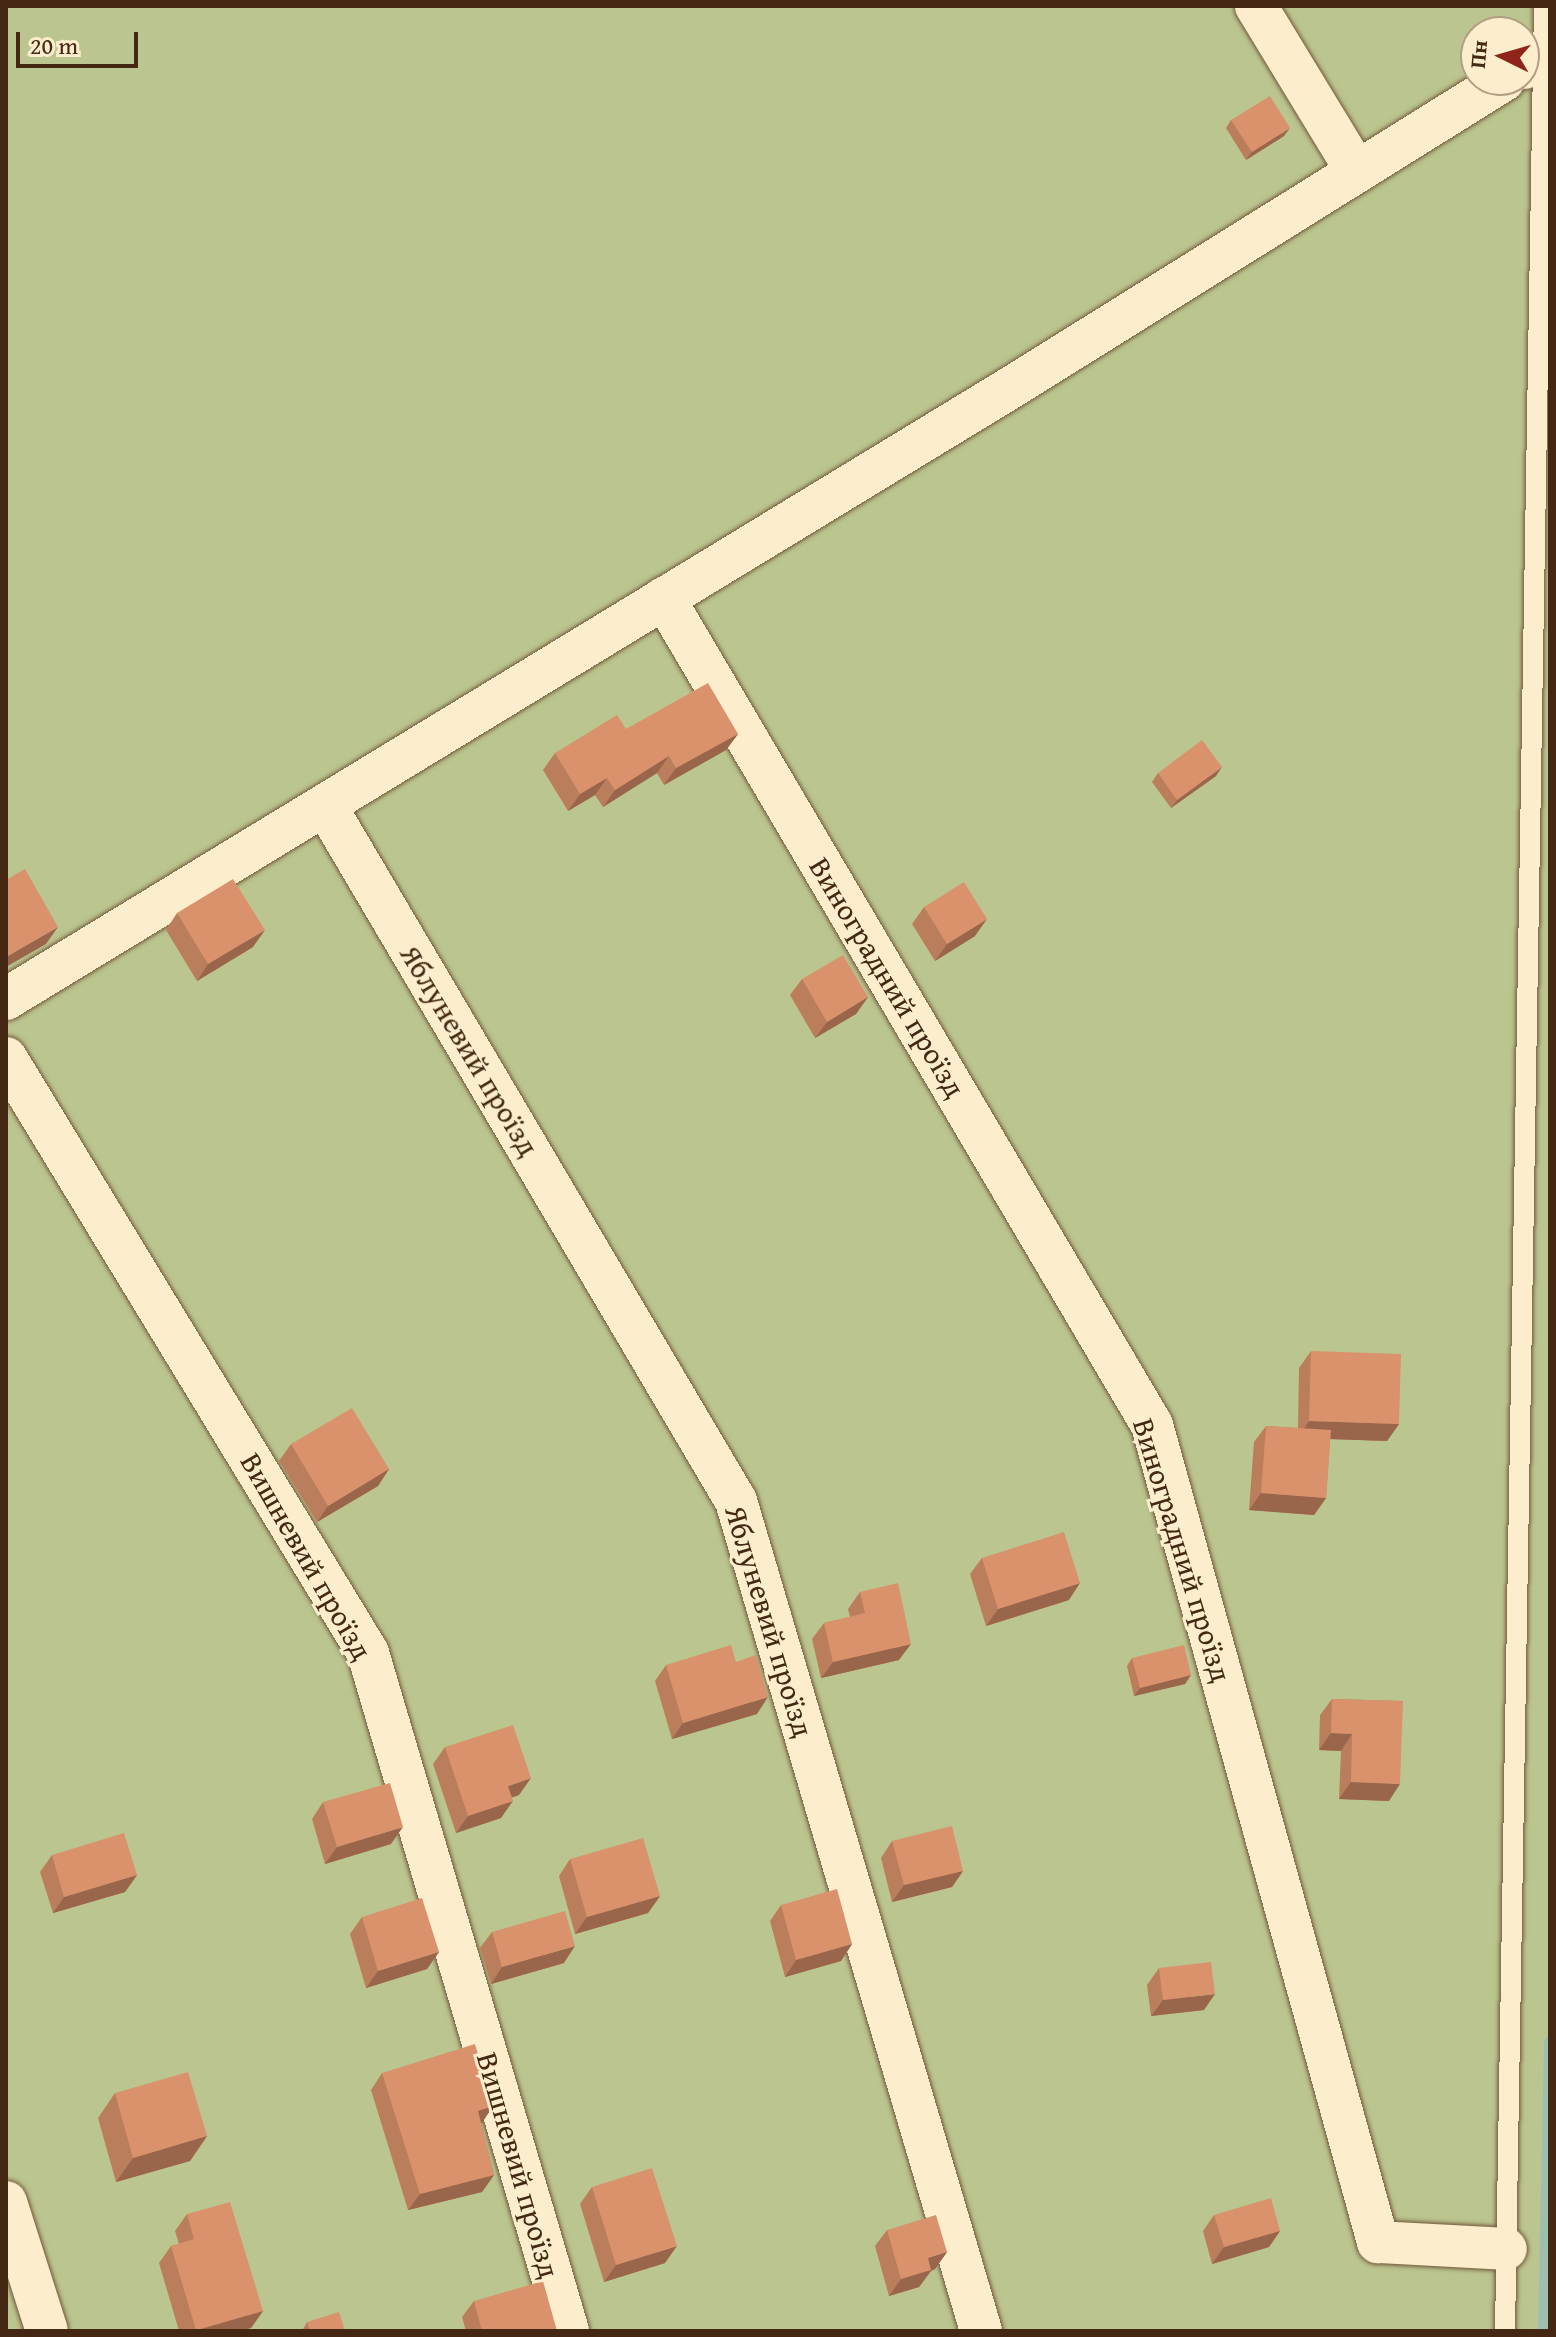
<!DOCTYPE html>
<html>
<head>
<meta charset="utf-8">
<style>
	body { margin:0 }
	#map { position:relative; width:1556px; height:2337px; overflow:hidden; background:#fbe5b2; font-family:"Gentium Book Plus",serif }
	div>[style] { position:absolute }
	.green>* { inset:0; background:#bbc58f }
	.stream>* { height:12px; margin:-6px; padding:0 6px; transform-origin:6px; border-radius:6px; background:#9fbfae }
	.roads { filter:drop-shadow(0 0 2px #72573b) drop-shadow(0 0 2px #72573b) }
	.service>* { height:20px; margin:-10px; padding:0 10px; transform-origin:10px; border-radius:10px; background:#fceecd }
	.minor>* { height:42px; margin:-21px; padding:0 21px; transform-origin:21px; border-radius:21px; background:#fceecd }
	.wall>* { inset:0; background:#bb7e5d }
	.shaded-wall>* { inset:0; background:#99664c }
	.building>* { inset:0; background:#da926c }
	span { translate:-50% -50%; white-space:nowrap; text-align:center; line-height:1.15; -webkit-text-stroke:6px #fceecd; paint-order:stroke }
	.street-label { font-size:30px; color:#442813 }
	.frame { position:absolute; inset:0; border:8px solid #442813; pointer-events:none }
	.north { position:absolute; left:1460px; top:16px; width:80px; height:80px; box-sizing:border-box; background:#fceecd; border:2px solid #b29f83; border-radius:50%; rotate:275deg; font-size:22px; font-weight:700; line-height:32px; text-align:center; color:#442813 }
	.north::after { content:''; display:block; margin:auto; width:28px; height:36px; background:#8f2418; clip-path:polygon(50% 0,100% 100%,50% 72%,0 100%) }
	.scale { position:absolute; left:16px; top:32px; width:122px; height:36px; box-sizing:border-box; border:4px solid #442813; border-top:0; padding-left:10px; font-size:24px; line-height:28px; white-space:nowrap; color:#442813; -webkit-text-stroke:6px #fceecd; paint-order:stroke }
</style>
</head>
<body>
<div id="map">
	<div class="green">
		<i style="clip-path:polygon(evenodd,6px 6px,1550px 6px,1550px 2331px,6px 2331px,6px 6px,1476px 32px,1524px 32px,1524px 80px,1476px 80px,1476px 32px)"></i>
	</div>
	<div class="stream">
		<i style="left:1544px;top:2331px;width:289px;rotate:-88.8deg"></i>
	</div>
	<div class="roads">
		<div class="service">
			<i style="left:1505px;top:2331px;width:2325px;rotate:-89.04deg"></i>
		</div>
		<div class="minor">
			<i style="left:1256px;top:6px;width:194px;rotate:58.7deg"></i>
			<i style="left:1524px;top:68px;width:22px;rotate:-32deg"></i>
			<i style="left:664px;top:598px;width:960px;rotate:59.46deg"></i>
			<i style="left:1152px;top:1425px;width:848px;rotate:74.54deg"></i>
			<i style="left:1378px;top:2242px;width:128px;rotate:3.1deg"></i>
			<i style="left:325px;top:805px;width:808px;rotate:59.44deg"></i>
			<i style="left:736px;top:1501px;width:865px;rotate:73.55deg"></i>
			<i style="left:6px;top:999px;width:1181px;rotate:-31.32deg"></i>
			<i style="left:1015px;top:385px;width:576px;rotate:-31.95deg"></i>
			<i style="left:6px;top:1058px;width:696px;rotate:58.68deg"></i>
			<i style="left:368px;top:1653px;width:707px;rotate:73.56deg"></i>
			<i style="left:6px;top:2202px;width:135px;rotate:72.4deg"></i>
		</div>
	</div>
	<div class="wall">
		<i style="clip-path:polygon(1231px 120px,1284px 136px,1246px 160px,1226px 128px)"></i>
		<i style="clip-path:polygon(626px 729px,738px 734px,726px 750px,664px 785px,657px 773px,603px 807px,595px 795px,568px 811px,543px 770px,555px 753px)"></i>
		<i style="clip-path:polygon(1158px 773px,1216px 776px,1171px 808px,1152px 782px)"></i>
		<i style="clip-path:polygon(924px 907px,975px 936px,935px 961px,912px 924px)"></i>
		<i style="clip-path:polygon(177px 913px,253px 947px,197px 981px,166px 930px)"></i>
		<i style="clip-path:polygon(802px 979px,868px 997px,856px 1014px,815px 1038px,790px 995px)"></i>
		<i style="clip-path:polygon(1311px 1351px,1399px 1424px,1387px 1441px,1330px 1439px,1326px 1498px,1314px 1515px,1249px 1510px,1254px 1442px,1266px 1426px,1298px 1428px,1299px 1368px)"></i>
		<i style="clip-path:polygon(291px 1444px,389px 1469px,378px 1486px,317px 1522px,279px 1461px)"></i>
		<i style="clip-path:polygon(982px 1558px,1069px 1600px,986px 1626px,970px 1574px)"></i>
		<i style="clip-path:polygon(860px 1592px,899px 1660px,821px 1678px,812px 1639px,824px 1623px,850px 1617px,848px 1609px)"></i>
		<i style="clip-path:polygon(1132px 1658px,1191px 1675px,1185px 1684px,1134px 1696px,1127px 1666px)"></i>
		<i style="clip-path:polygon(736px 1662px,757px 1714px,672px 1739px,655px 1681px,666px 1665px)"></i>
		<i style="clip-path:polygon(1332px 1699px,1403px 1701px,1389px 1801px,1339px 1799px,1341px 1751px,1319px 1750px,1320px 1715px)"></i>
		<i style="clip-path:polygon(445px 1747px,519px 1795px,512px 1797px,501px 1818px,456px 1833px,433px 1764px)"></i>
		<i style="clip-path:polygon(323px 1802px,391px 1844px,325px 1864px,312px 1819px)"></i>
		<i style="clip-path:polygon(892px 1841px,963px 1871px,952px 1887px,892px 1902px,881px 1858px)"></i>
		<i style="clip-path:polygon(52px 1855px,137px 1875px,125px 1892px,53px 1913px,40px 1872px)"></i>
		<i style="clip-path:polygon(570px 1859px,660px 1896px,648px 1913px,575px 1934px,559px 1876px)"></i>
		<i style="clip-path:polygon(781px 1905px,852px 1944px,841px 1961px,785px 1977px,770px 1921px)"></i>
		<i style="clip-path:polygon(362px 1917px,439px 1952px,427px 1969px,366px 1988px,350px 1934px)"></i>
		<i style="clip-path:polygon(492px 1932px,564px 1963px,491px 1984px,480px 1948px)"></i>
		<i style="clip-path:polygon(1159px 1968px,1204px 2010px,1151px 2016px,1147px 1985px)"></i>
		<i style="clip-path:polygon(382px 2073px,493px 2106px,481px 2123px,494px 2175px,482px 2192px,408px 2210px,371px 2090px)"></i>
		<i style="clip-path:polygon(115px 2093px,207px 2136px,190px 2161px,116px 2182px,98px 2118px)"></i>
		<i style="clip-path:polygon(592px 2187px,665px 2263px,604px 2282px,580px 2204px)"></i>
		<i style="clip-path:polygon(187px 2214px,263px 2311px,251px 2328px,239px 2331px,179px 2331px,159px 2263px,171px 2246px,179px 2244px,175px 2231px)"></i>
		<i style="clip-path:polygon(1214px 2215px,1280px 2231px,1269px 2247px,1212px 2264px,1203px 2231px)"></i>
		<i style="clip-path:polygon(887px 2230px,947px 2252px,935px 2269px,931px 2271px,919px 2287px,889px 2296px,875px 2246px)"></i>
		<i style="clip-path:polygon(474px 2301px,557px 2331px,466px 2331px,462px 2317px)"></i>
		<i style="clip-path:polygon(307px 2322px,345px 2331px,302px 2331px)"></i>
	</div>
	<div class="shaded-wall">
		<i style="clip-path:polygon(1290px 128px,1284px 136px,1246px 160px,1252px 152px)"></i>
		<i style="clip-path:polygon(738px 734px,726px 750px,664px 785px,676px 768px)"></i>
		<i style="clip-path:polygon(669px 756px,657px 773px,603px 807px,615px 790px)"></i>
		<i style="clip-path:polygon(1222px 767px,1216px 776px,1171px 808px,1177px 800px)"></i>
		<i style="clip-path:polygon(607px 778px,595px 795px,568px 811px,580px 794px)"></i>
		<i style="clip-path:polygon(987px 919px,975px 936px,935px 961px,947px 944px)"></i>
		<i style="clip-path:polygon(58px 927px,46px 944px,6px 967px,6px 957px)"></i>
		<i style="clip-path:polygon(265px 930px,253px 947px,197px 981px,208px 964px)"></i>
		<i style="clip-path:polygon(868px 997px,856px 1014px,815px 1038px,827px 1022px)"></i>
		<i style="clip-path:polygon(1309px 1421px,1399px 1424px,1387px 1441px,1298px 1438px)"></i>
		<i style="clip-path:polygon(389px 1469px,378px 1486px,317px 1522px,328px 1506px)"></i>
		<i style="clip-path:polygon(1261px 1493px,1326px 1498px,1314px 1515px,1249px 1510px)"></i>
		<i style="clip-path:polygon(1080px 1583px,1069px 1600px,986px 1626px,998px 1609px)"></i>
		<i style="clip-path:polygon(911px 1644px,899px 1660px,821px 1678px,833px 1662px)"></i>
		<i style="clip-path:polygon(1191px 1675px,1185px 1684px,1134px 1696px,1140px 1688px)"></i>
		<i style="clip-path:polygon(768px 1697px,757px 1714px,672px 1739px,683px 1723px)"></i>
		<i style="clip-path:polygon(1331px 1733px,1352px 1734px,1341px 1751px,1319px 1750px)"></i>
		<i style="clip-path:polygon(531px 1778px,519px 1795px,497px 1803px,508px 1786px)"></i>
		<i style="clip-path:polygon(1351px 1782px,1400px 1784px,1389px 1801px,1339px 1799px)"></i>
		<i style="clip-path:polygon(513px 1801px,501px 1818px,456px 1833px,468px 1816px)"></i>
		<i style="clip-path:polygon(403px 1827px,391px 1844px,325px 1864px,337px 1847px)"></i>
		<i style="clip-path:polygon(963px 1871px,952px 1887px,892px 1902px,904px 1885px)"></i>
		<i style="clip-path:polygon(137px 1875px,125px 1892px,53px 1913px,64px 1897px)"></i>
		<i style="clip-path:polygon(660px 1896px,648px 1913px,575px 1934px,587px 1917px)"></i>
		<i style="clip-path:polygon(852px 1944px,841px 1961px,785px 1977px,796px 1960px)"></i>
		<i style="clip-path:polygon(575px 1946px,564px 1963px,491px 1984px,502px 1967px)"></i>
		<i style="clip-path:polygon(439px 1952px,427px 1969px,366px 1988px,378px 1971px)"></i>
		<i style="clip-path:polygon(1215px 1994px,1204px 2010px,1151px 2016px,1163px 2000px)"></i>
		<i style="clip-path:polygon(493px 2106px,482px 2123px,466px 2128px,478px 2111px)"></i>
		<i style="clip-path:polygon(207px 2136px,190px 2161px,116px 2182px,133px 2158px)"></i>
		<i style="clip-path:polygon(494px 2175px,482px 2192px,408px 2210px,420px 2194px)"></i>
		<i style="clip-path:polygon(1280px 2231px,1269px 2247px,1212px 2264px,1224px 2247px)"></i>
		<i style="clip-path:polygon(677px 2246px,665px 2263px,604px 2282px,616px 2265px)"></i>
		<i style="clip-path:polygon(947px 2252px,935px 2269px,931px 2271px,919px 2287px,889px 2296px,901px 2279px,928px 2258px)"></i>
		<i style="clip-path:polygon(263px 2311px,251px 2328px,239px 2331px,195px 2331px)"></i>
	</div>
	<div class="building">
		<i style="clip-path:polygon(1270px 96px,1290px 128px,1252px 152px,1231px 120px)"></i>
		<i style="clip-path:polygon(708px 683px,738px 734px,676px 768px,669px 756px,615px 790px,607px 778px,580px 794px,555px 753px,617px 715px,626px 729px)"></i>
		<i style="clip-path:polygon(1202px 740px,1222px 767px,1177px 800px,1158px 773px)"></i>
		<i style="clip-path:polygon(25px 869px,58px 927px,6px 957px,6px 880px)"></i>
		<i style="clip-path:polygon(233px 879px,265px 930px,208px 964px,177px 913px)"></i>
		<i style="clip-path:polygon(964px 882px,987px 919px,947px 944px,924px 907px)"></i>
		<i style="clip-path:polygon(843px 955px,868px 997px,827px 1022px,802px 979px)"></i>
		<i style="clip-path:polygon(1311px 1351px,1401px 1354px,1399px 1424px,1309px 1421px)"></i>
		<i style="clip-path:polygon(352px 1408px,389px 1469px,328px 1506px,291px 1444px)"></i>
		<i style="clip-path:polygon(1266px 1426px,1331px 1430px,1326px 1498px,1261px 1493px)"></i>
		<i style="clip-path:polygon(1064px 1532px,1080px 1583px,998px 1609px,982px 1558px)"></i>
		<i style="clip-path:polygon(898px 1583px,911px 1644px,833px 1662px,824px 1623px,865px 1613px,860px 1592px)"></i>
		<i style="clip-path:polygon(731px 1645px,736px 1662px,756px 1655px,768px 1697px,683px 1723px,666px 1665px)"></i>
		<i style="clip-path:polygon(1184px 1645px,1191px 1675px,1140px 1688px,1132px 1658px)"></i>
		<i style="clip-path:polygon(1332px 1699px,1403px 1701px,1400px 1784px,1351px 1782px,1352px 1734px,1331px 1733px)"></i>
		<i style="clip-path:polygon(513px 1725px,531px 1778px,508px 1786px,513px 1801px,468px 1816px,445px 1747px)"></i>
		<i style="clip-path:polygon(390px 1783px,403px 1827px,337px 1847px,323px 1802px)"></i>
		<i style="clip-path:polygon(952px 1826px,963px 1871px,904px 1885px,892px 1841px)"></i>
		<i style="clip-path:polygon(124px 1833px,137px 1875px,64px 1897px,52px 1855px)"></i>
		<i style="clip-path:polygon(643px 1838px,660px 1896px,587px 1917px,570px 1859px)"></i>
		<i style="clip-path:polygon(837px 1889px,852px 1944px,796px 1960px,781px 1905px)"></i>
		<i style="clip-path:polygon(422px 1898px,439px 1952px,378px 1971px,362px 1917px)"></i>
		<i style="clip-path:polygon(565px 1911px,575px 1946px,502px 1967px,492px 1932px)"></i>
		<i style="clip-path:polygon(1211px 1962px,1215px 1994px,1163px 2000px,1159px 1968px)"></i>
		<i style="clip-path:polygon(475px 2044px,493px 2106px,478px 2111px,494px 2175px,420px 2194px,382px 2073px)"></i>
		<i style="clip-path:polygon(188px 2072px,207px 2136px,133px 2158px,115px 2093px)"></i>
		<i style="clip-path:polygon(652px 2168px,677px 2246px,616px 2265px,592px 2187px)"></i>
		<i style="clip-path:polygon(1271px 2198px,1280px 2231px,1224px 2247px,1214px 2215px)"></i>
		<i style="clip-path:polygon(230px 2202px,263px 2311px,196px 2330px,171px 2246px,194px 2239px,187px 2214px)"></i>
		<i style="clip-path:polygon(936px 2215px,947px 2252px,928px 2258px,931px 2270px,901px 2279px,887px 2230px)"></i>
		<i style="clip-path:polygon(543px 2281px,557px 2331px,482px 2331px,474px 2301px)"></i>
		<i style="clip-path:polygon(339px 2312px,345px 2331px,310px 2331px,307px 2322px)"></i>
	</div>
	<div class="street-label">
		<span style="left:888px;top:977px;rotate:59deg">Виноградний проїзд</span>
		<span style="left:470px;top:1050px;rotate:59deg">Яблуневий проїзд</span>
		<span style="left:1183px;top:1550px;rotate:73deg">Виноградний проїзд</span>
		<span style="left:307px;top:1556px;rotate:60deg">Вишневий проїзд</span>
		<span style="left:770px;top:1621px;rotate:73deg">Яблуневий проїзд</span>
		<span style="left:519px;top:2165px;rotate:74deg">Вишневий проїзд</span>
	</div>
	<div class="frame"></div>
	<div class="north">Пн</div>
	<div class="scale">20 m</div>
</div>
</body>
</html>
